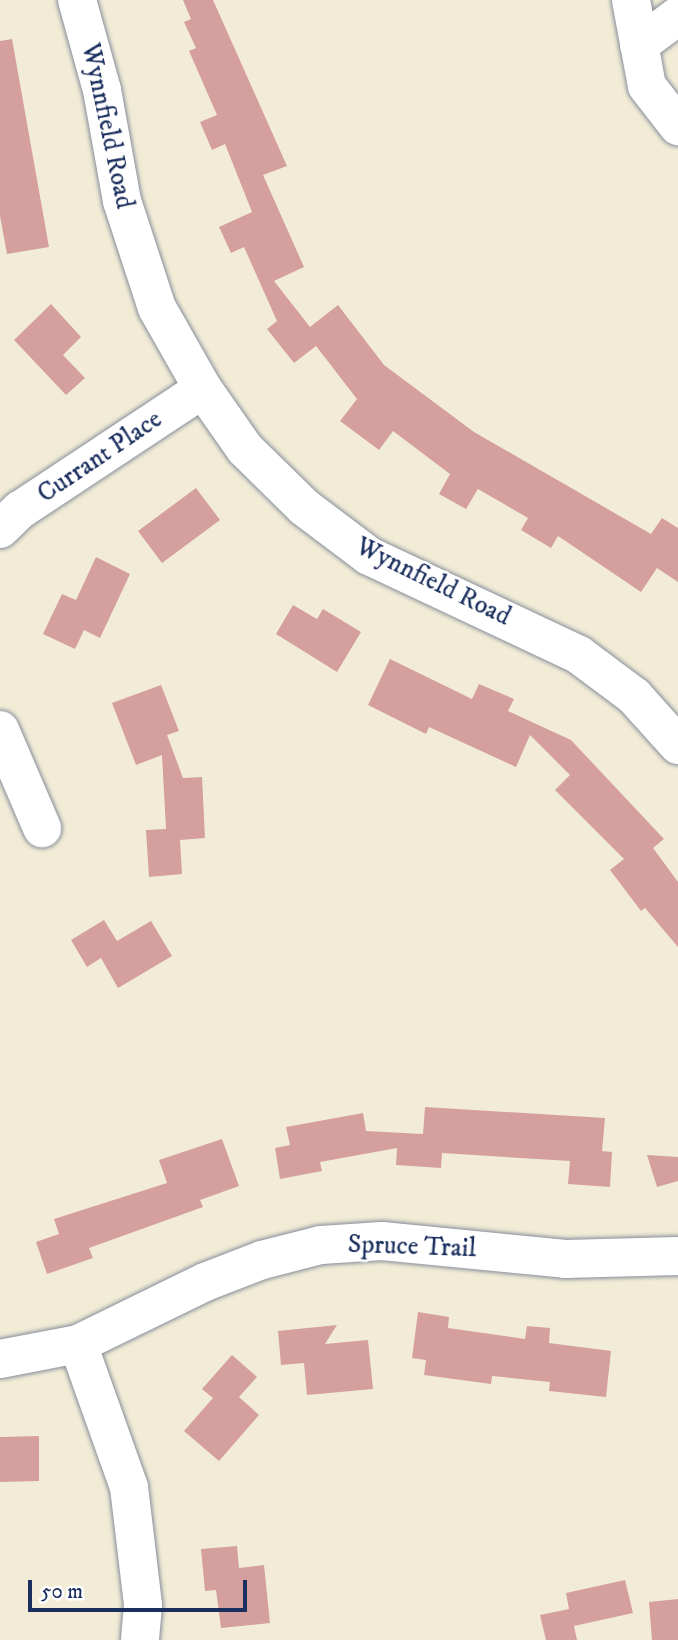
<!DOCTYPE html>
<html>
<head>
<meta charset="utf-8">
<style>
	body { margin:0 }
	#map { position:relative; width:678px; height:1640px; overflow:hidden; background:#f2ecd7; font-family:"IM FELL DW Pica",serif }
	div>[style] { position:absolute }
	.building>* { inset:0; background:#d59f9e }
	.roads { filter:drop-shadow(0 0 2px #868e9a) drop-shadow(0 0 2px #868e9a) }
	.minor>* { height:38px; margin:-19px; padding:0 19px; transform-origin:19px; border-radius:19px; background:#fff }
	span { translate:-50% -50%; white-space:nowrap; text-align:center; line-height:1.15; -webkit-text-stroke:5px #fff; paint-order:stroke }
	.street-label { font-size:26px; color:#1b2f5e }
	.scale { position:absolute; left:28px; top:1580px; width:219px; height:32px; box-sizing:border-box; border:4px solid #1b2f5e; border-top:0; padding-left:9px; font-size:21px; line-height:24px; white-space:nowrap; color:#1b2f5e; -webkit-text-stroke:5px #fff; paint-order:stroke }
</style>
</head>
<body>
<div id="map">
	<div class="building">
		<i style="clip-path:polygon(183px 0,213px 0,287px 166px,263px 175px,304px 267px,274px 281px,310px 327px,338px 305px,384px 365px,474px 432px,651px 534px,662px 518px,678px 528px,678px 582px,657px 568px,641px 592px,558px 536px,551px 548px,521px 530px,528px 518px,478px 489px,466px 509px,439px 494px,450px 474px,393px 431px,379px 450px,340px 421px,357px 399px,316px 346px,294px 363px,267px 329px,277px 321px,244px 247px,231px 253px,219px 227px,252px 212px,225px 144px,212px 150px,200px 122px,217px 115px,189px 51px,196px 48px,184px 22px,191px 19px)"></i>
		<i style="clip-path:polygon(12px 39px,49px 247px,7px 254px,0 216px,0 41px)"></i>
		<i style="clip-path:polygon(51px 304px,81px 337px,63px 355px,85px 378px,66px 395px,14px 340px)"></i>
		<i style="clip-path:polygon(196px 488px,220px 520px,162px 563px,138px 531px)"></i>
		<i style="clip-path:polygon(96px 557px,130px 574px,100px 638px,84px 630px,75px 649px,43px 634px,62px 594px,76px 600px)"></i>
		<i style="clip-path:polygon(293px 605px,317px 619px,323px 609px,361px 632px,337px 672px,276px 634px)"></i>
		<i style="clip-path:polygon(390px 659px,472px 699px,479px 684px,514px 699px,508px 711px,571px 740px,664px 839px,653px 848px,678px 882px,678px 947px,645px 908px,641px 911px,610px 870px,624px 859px,555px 790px,570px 775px,530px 735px,516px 767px,429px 727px,426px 734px,368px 705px)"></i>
		<i style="clip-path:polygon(161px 685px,179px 731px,167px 735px,183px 778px,202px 777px,205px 838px,180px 840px,182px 874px,149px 877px,146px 830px,166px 829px,162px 755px,136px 765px,112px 703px)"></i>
		<i style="clip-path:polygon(104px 920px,117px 941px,151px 921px,172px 956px,118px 988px,101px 958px,87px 967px,71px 940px)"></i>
		<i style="clip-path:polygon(425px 1107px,605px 1118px,602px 1151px,612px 1152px,610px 1187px,568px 1184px,570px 1161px,442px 1153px,441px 1168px,396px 1165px,397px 1148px,320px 1162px,322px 1171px,280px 1179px,275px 1148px,290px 1145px,286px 1127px,363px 1113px,366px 1131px,423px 1134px)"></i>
		<i style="clip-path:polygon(222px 1139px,239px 1186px,200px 1200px,203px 1207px,89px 1248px,93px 1258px,47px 1274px,36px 1242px,59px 1234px,54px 1219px,167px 1183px,159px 1160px)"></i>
		<i style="clip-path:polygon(647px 1155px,678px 1157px,678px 1181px,657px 1187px)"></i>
		<i style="clip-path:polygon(418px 1312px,449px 1317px,448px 1328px,525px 1339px,527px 1326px,550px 1328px,549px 1343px,611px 1351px,606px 1397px,549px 1391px,550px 1382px,492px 1376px,491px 1384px,424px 1375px,426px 1360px,412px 1358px)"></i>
		<i style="clip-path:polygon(337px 1325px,325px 1344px,368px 1340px,373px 1389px,307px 1395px,304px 1363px,281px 1365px,278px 1331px)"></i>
		<i style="clip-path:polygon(232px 1355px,257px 1377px,239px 1397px,259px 1415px,219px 1461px,184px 1431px,213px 1398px,202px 1389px)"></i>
		<i style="clip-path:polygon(39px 1436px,39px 1481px,0 1482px,0 1437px)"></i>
		<i style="clip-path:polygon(237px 1546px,239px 1568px,264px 1565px,270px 1623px,221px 1628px,216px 1590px,205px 1591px,201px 1549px)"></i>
		<i style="clip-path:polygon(625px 1580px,633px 1613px,574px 1626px,577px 1640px,546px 1640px,540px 1615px,569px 1609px,566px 1593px)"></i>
		<i style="clip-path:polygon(678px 1599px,678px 1640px,652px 1640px,649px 1602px)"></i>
	</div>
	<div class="roads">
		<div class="minor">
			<i style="left:77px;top:0;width:93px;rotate:74.5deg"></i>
			<i style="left:102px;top:90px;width:113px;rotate:79.8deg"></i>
			<i style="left:122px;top:201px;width:113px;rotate:71.9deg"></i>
			<i style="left:157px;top:308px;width:93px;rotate:60.4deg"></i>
			<i style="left:203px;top:389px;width:73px;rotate:55deg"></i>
			<i style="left:245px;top:449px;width:83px;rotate:44.5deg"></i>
			<i style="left:304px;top:507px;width:81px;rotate:37deg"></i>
			<i style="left:369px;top:556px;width:232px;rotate:25.2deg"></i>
			<i style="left:579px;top:655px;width:69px;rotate:36.7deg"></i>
			<i style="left:634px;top:696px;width:66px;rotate:48.1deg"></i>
			<i style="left:631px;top:0;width:87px;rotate:79.5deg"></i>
			<i style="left:647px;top:86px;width:51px;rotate:52.2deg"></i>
			<i style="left:639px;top:45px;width:49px;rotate:-36.6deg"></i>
			<i style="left:0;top:529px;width:28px;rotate:-44deg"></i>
			<i style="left:20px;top:510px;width:219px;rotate:-33.5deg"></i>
			<i style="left:0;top:730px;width:107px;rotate:66.8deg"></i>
			<i style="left:78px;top:1344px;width:152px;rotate:70.4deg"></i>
			<i style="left:129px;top:1487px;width:119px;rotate:83.2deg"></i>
			<i style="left:143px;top:1605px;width:35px;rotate:95deg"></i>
			<i style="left:0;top:1359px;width:79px;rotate:-10.9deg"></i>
			<i style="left:78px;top:1344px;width:141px;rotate:-26deg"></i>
			<i style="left:205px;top:1282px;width:61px;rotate:-21.1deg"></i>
			<i style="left:262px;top:1260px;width:61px;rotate:-14.3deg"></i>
			<i style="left:321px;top:1245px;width:61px;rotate:-3.8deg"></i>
			<i style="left:382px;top:1241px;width:184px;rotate:5.6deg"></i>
			<i style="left:565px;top:1259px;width:113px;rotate:-1.5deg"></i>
		</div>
	</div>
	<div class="street-label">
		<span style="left:107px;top:126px;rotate:78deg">Wynnfield Road</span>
		<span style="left:100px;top:457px;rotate:-34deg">Currant Place</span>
		<span style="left:433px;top:582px;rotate:26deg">Wynnfield Road</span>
		<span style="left:412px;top:1247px;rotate:2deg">Spruce Trail</span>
	</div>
	<div class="scale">50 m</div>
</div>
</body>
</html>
